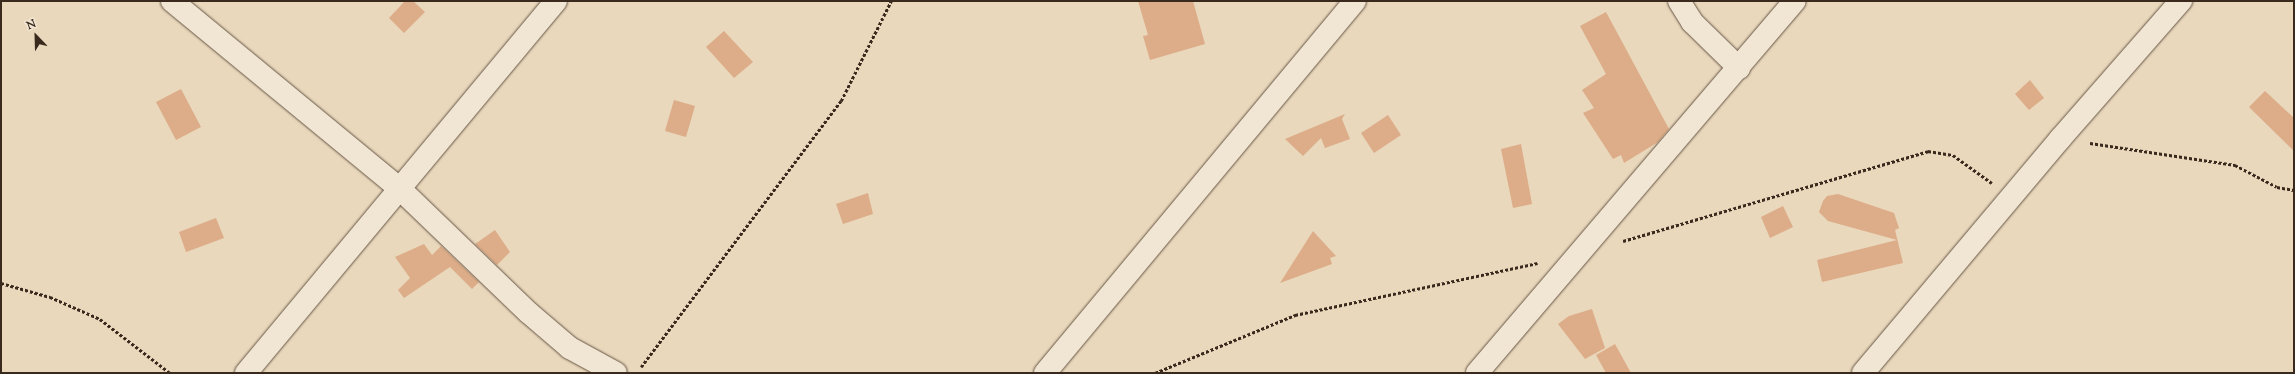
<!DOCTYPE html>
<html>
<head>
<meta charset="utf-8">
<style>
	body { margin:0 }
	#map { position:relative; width:2295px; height:374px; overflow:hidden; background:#e9d8bc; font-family:"Sorts Mill Goudy",serif }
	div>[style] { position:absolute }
	.building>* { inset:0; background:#ddac88 }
	.path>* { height:2.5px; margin-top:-1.25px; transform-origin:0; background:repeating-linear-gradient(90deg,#3a291d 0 3px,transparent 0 5px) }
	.roads { filter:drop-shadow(0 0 1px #665545) drop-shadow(0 0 1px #665545) }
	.minor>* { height:22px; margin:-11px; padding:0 11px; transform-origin:11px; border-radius:11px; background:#f1e6d3 }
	span { translate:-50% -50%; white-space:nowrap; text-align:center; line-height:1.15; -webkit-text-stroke:3px #f1e6d3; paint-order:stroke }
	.frame { position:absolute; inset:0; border:2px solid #3a291d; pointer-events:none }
	.north { position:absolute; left:16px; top:16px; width:40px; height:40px; -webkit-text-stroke:3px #f1e6d3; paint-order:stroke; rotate:337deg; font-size:11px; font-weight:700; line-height:16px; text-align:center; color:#3a291d }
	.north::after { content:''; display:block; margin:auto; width:14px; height:18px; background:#3a291d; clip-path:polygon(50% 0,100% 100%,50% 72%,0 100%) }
</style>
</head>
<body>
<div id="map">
	<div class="building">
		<i style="clip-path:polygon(405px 1px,413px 1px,425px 12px,404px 33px,389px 18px)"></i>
		<i style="clip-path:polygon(1138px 1px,1193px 1px,1205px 44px,1150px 60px,1143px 36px,1148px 35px)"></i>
		<i style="clip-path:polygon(1606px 12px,1669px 129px,1658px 142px,1624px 163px,1621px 155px,1613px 159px,1583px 113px,1594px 108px,1582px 90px,1606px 74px,1580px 26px)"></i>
		<i style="clip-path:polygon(724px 31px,753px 62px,734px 78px,706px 47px)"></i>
		<i style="clip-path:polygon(2030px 80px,2044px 98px,2029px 110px,2015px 94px)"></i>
		<i style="clip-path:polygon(181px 89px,201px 127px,176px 140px,156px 102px)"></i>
		<i style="clip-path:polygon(2265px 91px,2294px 118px,2294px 151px,2249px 107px)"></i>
		<i style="clip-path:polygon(674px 100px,695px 106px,686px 137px,665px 131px)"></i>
		<i style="clip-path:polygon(1345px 114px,1342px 119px,1350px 139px,1325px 148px,1321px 138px,1303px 156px,1285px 139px)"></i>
		<i style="clip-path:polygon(1388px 115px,1401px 135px,1374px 153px,1361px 133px)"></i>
		<i style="clip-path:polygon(1521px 144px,1532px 204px,1513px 208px,1501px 149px)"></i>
		<i style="clip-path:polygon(868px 193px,873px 214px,843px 224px,836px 204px)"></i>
		<i style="clip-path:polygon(1838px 194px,1894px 213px,1899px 228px,1895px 230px,1903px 263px,1822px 282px,1817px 260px,1897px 240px,1828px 221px,1819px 212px,1823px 201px,1827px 196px)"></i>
		<i style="clip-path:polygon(1783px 206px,1793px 227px,1770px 238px,1761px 217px)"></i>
		<i style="clip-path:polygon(216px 218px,224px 238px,186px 252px,179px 232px)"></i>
		<i style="clip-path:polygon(495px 230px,510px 252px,497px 265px,475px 244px)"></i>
		<i style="clip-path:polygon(1313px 231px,1336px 256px,1330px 258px,1332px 264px,1280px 283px)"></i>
		<i style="clip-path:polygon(424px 244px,432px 255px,441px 246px,479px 282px,472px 289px,450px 267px,404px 298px,398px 290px,410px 278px,395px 257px)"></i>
		<i style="clip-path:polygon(1592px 309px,1605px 348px,1585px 359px,1558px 324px,1569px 316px)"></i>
		<i style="clip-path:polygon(1615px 344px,1631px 373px,1606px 373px,1596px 355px)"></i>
	</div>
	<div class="path">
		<i style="left:2090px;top:143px;width:147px;rotate:8.6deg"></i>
		<i style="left:2235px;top:165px;width:47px;rotate:27.6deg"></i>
		<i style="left:2277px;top:187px;width:17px;rotate:10deg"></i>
		<i style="left:1623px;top:241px;width:318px;rotate:-16.4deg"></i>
		<i style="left:1928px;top:151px;width:25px;rotate:9deg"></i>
		<i style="left:1953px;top:155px;width:48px;rotate:35.7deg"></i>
		<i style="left:1px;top:283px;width:51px;rotate:15.9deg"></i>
		<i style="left:50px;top:297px;width:55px;rotate:23.7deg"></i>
		<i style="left:100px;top:319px;width:88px;rotate:37.6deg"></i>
		<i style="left:641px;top:367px;width:333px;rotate:-53.1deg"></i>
		<i style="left:841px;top:101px;width:112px;rotate:-63.4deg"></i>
		<i style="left:1155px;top:373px;width:152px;rotate:-22.5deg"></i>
		<i style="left:1295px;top:315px;width:248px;rotate:-12.1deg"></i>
	</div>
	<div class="roads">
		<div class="minor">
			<i style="left:172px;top:1px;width:294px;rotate:39.5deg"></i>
			<i style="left:399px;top:188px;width:180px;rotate:43.9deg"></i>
			<i style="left:529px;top:313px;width:54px;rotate:40.5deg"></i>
			<i style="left:570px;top:348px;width:52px;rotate:28.5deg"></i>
			<i style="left:1679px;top:1px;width:25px;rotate:58deg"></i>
			<i style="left:1692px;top:22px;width:66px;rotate:44.4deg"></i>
			<i style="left:246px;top:373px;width:484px;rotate:-50.2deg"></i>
			<i style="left:1045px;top:373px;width:484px;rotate:-50.2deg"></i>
			<i style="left:1477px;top:373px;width:489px;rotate:-49.5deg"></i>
			<i style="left:1863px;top:373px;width:306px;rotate:-49.9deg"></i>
			<i style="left:2060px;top:139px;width:184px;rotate:-48.8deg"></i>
		</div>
	</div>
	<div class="frame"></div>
	<div class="north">N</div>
</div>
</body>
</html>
